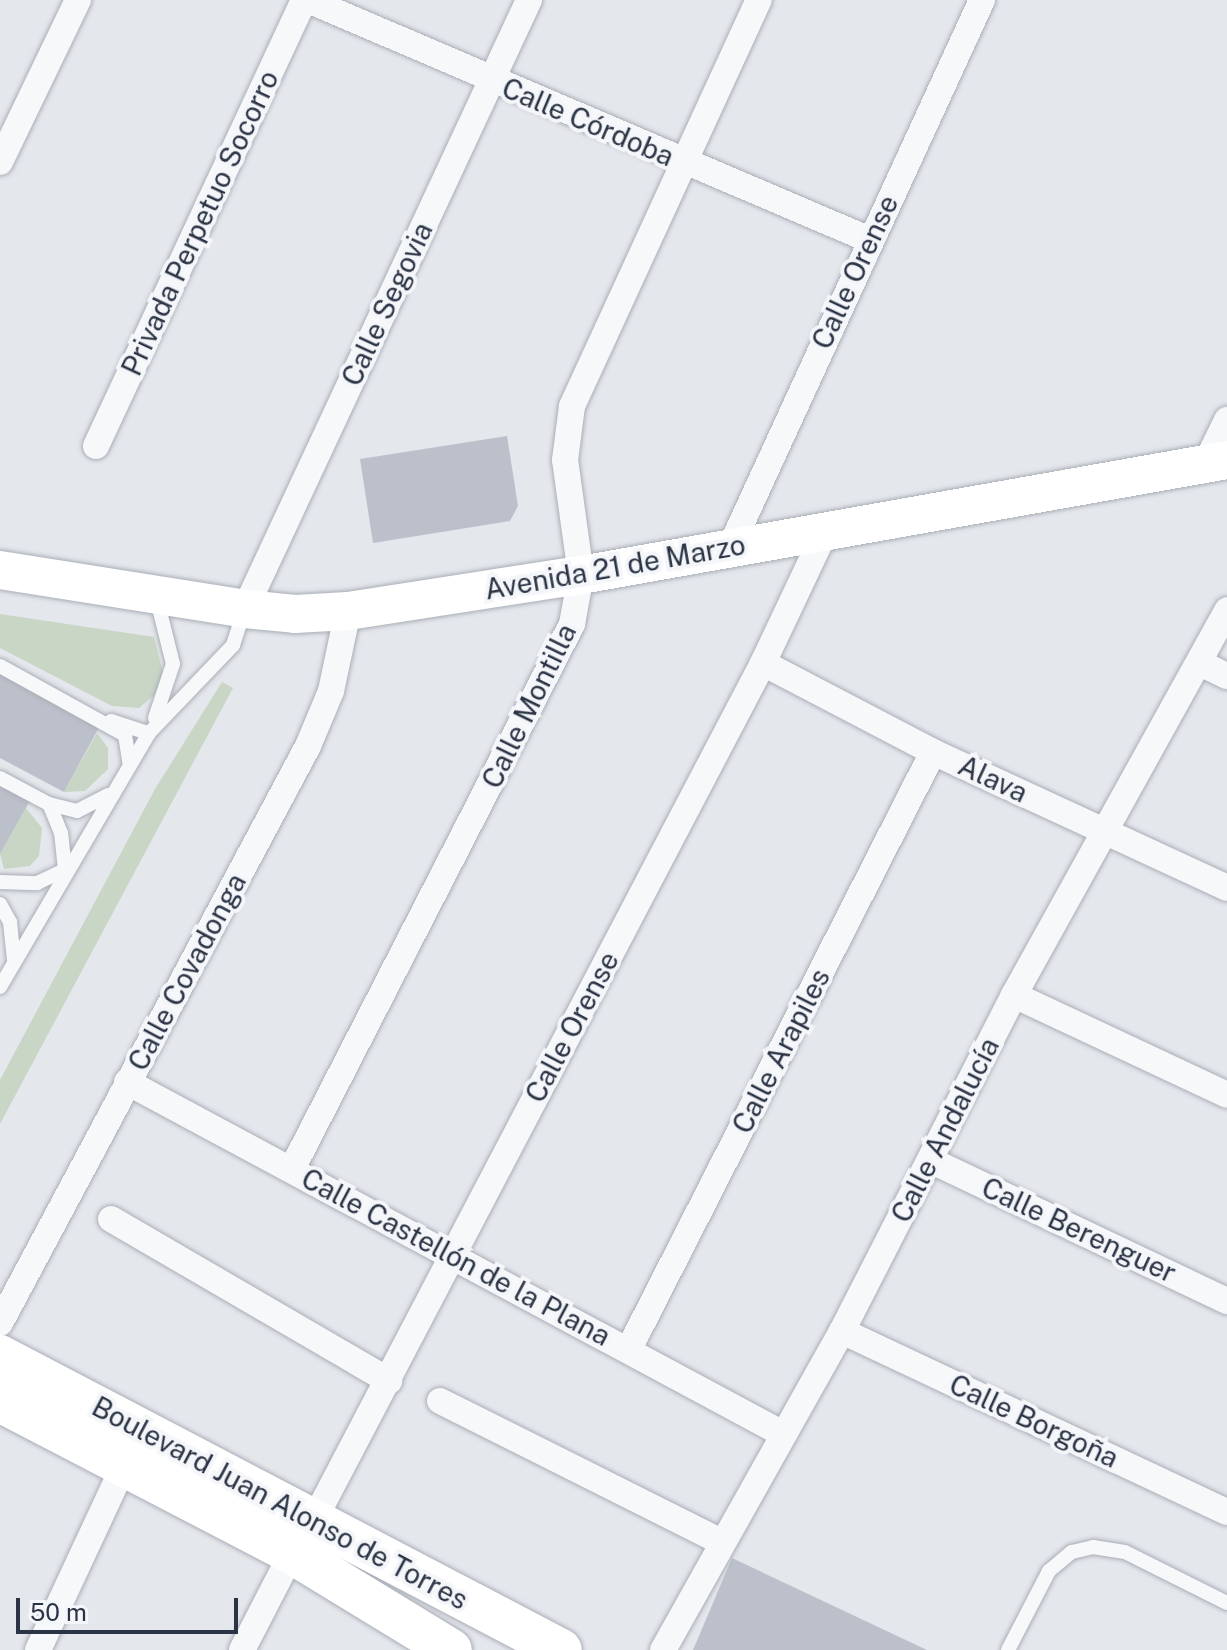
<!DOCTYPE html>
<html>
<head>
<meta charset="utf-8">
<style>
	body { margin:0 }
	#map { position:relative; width:1227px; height:1650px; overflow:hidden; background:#e4e7ec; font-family:"Public Sans",sans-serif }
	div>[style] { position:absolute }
	.green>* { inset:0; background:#c9d6c5 }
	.building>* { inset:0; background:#bbc0ca }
	.roads { filter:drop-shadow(0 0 2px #a9aeb7) drop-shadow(0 0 2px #a9aeb7) }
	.lane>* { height:14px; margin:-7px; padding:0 7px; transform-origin:7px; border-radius:7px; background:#f7f8fa }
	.street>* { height:26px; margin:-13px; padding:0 13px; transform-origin:13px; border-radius:13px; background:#f7f8fa }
	.secondary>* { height:38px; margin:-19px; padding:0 19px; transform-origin:19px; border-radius:19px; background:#fff }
	.primary>* { height:42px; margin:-21px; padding:0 21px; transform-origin:21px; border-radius:21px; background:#fff }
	span { translate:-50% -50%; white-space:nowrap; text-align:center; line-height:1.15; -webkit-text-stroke:8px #f4f6f9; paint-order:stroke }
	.street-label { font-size:28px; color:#2b3445 }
	.scale { position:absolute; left:16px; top:1598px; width:222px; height:36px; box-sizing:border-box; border:4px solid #2b3445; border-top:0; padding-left:10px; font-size:24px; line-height:28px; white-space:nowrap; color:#2b3445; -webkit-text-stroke:6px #f4f6f9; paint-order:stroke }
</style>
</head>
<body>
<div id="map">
	<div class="green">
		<i style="clip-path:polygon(0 614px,154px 637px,164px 677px,158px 692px,139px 708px,112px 706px,0 648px)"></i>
		<i style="clip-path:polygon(222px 682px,233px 688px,0 1124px,0 1080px,155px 789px)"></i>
		<i style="clip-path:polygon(97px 733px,108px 748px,108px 769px,85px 791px,64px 792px)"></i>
		<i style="clip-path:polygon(26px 808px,42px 828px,39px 856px,30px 866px,4px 869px,0 854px)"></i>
	</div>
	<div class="building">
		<i style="clip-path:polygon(507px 436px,518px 506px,510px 521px,373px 543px,360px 459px)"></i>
		<i style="clip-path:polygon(0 670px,102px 722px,64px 792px,0 758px)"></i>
		<i style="clip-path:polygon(0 783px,31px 799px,0 854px)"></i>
		<i style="clip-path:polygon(732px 1558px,927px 1650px,693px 1650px)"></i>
	</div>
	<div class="roads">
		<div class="lane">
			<i style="left:0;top:666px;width:143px;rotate:28.9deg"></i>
			<i style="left:125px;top:735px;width:30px;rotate:81deg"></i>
			<i style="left:155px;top:718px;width:57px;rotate:-71.6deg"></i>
			<i style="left:173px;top:664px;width:66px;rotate:-104deg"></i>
			<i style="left:111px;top:721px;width:40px;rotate:18deg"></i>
			<i style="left:0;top:778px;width:55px;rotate:28deg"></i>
			<i style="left:49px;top:804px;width:29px;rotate:14deg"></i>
			<i style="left:77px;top:811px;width:35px;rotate:-27deg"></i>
			<i style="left:0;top:882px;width:37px;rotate:2deg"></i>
			<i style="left:37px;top:883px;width:31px;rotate:-25deg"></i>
			<i style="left:65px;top:870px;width:37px;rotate:-96deg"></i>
			<i style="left:61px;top:833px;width:31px;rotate:-112deg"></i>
			<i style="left:0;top:904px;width:21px;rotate:61deg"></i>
			<i style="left:10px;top:922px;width:38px;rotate:84deg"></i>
			<i style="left:0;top:987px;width:294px;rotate:-59.6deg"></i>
			<i style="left:149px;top:733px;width:122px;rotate:-46.3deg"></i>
			<i style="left:233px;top:645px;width:35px;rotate:-72deg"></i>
			<i style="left:1008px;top:1650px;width:89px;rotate:-62.6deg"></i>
			<i style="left:1049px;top:1571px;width:30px;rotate:-40deg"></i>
			<i style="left:1072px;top:1552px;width:22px;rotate:-13deg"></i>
			<i style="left:1093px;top:1547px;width:32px;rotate:9deg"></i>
			<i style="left:1125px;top:1552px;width:114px;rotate:26.6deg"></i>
		</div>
		<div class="street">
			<i style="left:308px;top:0;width:611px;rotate:23.12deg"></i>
			<i style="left:0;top:162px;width:180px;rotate:-64.3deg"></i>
			<i style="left:96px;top:446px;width:492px;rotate:-65deg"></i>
			<i style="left:1206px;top:463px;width:48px;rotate:-64deg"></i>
			<i style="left:731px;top:546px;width:601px;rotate:-65.31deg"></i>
			<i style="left:245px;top:609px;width:672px;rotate:-65deg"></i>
			<i style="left:763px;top:663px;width:192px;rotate:27.6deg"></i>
			<i style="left:933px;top:752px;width:324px;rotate:24.8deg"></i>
			<i style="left:1200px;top:663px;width:30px;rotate:26deg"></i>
			<i style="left:1014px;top:995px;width:235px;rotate:25.1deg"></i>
			<i style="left:127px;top:1082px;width:744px;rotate:28.22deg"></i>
			<i style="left:930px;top:1160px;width:329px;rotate:25.4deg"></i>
			<i style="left:292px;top:1169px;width:613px;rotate:-62.81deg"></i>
			<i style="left:572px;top:624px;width:50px;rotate:-79.6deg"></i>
			<i style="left:581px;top:575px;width:116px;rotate:-97.9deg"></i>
			<i style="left:565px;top:460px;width:54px;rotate:-82.6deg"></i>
			<i style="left:572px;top:406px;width:447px;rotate:-65.3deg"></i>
			<i style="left:111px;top:1219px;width:322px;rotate:30.2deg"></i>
			<i style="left:0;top:1323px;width:654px;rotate:-61.91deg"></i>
			<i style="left:308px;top:746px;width:60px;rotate:-67.3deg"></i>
			<i style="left:331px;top:691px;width:82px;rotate:-78deg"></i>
			<i style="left:842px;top:1331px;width:425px;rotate:25.2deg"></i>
			<i style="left:629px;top:1349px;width:670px;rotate:-63.01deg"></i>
			<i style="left:440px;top:1401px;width:314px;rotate:26.6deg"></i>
			<i style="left:314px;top:1520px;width:967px;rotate:-62.35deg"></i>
			<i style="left:763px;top:663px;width:145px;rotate:-64.7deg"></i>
			<i style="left:38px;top:1650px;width:201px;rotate:-65deg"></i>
			<i style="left:242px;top:1650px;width:109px;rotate:-62.7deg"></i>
			<i style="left:663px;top:1650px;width:366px;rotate:-60.7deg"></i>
			<i style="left:842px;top:1331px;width:377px;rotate:-62.9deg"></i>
			<i style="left:1014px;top:995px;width:440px;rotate:-61deg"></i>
		</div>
		<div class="secondary">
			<i style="left:0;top:570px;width:248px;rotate:9deg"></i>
			<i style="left:245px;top:609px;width:50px;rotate:5.7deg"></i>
			<i style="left:295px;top:614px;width:53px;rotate:-3.2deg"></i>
			<i style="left:348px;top:611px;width:236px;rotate:-8.8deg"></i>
			<i style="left:581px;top:575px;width:656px;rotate:-10.09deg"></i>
		</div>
		<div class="primary">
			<i style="left:0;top:1356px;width:633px;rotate:27.66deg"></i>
			<i style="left:0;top:1401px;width:329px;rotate:27.5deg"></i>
			<i style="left:292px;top:1553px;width:186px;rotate:31.4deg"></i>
		</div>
	</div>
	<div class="street-label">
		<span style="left:588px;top:122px;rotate:23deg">Calle Córdoba</span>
		<span style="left:200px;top:223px;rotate:-65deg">Privada Perpetuo Socorro</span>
		<span style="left:855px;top:272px;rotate:-65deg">Calle Orense</span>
		<span style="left:387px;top:304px;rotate:-65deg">Calle Segovia</span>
		<span style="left:615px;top:567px;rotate:-10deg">Avenida 21 de Marzo</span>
		<span style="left:529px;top:706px;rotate:-64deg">Calle Montilla</span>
		<span style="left:993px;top:779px;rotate:25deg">Alava</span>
		<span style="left:187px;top:972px;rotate:-62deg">Calle Covadonga</span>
		<span style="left:572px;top:1027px;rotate:-62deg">Calle Orense</span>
		<span style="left:781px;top:1051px;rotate:-63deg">Calle Arapiles</span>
		<span style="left:945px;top:1130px;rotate:-63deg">Calle Andalucía</span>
		<span style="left:1079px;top:1230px;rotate:25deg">Calle Berenguer</span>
		<span style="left:456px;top:1257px;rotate:28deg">Calle Castellón de la Plana</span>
		<span style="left:1034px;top:1421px;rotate:25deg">Calle Borgoña</span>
		<span style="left:280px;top:1503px;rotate:28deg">Boulevard Juan Alonso de Torres</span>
	</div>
	<div class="scale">50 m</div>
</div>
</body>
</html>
